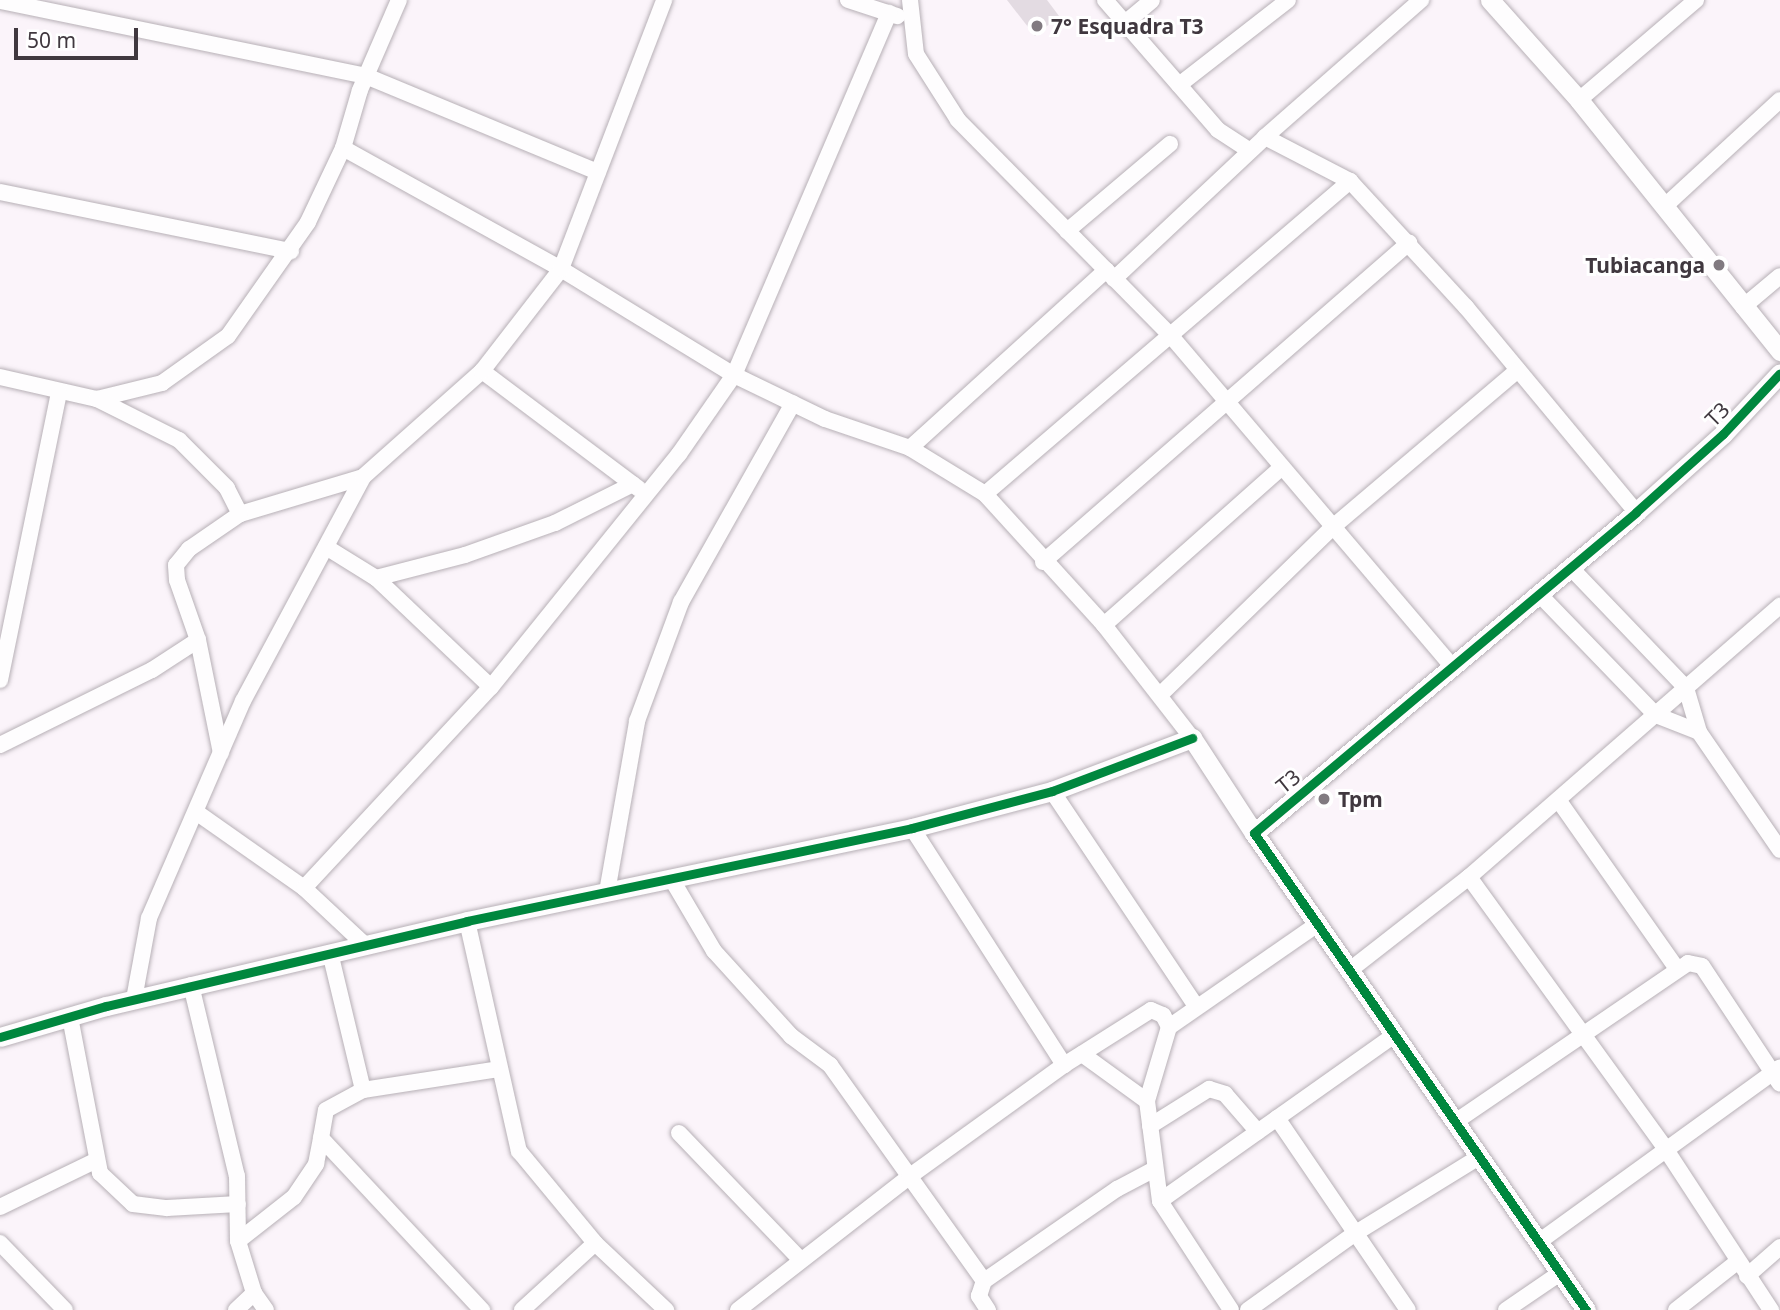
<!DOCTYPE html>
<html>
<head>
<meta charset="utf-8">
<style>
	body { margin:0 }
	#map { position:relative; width:1780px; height:1310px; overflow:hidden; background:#fbf4fa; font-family:"Noto Sans",sans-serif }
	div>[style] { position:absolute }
	.building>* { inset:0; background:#e3dbe2 }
	.roads { filter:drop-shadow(0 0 2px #b7b0b6) drop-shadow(0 0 2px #b7b0b6) }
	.minor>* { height:16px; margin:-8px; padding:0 8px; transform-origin:8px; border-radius:8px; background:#fefdfe }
	.tertiary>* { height:19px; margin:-9.5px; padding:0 9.5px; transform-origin:9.5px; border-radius:9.5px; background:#fefdfe }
	.cycleway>* { height:9px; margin:-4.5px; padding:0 4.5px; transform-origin:4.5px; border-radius:4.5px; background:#00873e }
	.dots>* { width:19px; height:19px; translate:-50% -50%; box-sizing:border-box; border:4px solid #fff; border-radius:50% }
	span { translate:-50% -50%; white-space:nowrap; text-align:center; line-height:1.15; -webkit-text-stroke:6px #fff; paint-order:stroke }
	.poi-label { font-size:21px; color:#40383f; font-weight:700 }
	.left { translate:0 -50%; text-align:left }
	.right { translate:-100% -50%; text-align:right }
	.street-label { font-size:21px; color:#40383f }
	.scale { position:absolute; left:14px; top:28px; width:124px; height:32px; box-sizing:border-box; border:4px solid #40383f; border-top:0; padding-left:9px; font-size:21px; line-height:24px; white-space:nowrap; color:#40383f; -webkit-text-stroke:5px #fff; paint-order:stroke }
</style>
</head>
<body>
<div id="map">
	<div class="building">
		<i style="clip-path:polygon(1007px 0,1047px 0,1059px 16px,1035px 36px)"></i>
	</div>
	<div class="roads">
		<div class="minor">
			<i style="left:848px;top:0;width:52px;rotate:18.1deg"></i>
			<i style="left:910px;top:0;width:54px;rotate:83.7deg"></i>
			<i style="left:916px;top:54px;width:78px;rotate:57.5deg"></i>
			<i style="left:958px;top:120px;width:303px;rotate:45.4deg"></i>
			<i style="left:1171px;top:336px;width:432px;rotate:49.6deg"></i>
			<i style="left:1105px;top:0;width:172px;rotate:49deg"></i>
			<i style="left:1218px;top:130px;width:38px;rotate:33deg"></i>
			<i style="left:1px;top:1px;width:373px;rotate:11.6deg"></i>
			<i style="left:366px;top:76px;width:251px;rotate:22.5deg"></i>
			<i style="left:1125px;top:23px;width:35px;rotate:-40deg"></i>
			<i style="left:1179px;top:85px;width:138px;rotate:-37.9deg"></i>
			<i style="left:1579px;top:100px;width:154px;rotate:-40.5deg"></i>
			<i style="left:1265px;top:137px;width:96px;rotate:27.4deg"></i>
			<i style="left:1350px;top:181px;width:171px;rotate:47.4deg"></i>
			<i style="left:1466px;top:307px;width:266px;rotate:50.3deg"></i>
			<i style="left:343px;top:148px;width:249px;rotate:29deg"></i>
			<i style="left:561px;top:269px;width:203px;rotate:31.5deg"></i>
			<i style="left:734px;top:375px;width:101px;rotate:25.8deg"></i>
			<i style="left:825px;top:419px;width:90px;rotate:18.8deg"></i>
			<i style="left:910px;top:448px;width:88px;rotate:31.5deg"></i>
			<i style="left:985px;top:494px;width:177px;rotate:47.7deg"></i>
			<i style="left:1104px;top:625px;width:143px;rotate:52.1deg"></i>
			<i style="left:0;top:192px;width:297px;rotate:11.5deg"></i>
			<i style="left:1665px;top:206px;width:156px;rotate:-42.7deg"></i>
			<i style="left:1067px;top:231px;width:135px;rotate:-40.2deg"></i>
			<i style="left:1114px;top:279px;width:207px;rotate:-43.2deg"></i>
			<i style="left:1265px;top:137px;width:208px;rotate:-41.3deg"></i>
			<i style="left:1743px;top:307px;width:48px;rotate:-40deg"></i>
			<i style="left:482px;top:371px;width:196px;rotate:36.9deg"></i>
			<i style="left:0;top:377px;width:99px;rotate:12.8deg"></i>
			<i style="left:97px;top:399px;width:67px;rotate:-13.8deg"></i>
			<i style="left:162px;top:383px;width:81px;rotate:-35.5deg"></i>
			<i style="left:228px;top:336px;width:139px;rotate:-54.9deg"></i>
			<i style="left:308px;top:222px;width:82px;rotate:-64.7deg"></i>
			<i style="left:343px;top:148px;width:60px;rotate:-73.7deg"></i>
			<i style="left:360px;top:90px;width:98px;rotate:-66.6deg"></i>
			<i style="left:910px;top:448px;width:265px;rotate:-42.2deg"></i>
			<i style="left:985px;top:494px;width:481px;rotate:-40.6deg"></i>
			<i style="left:240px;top:514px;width:128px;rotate:-16.7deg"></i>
			<i style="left:326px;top:547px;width:59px;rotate:31.8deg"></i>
			<i style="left:376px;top:578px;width:92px;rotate:-14.5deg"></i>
			<i style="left:465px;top:555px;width:96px;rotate:-19.6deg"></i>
			<i style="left:555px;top:523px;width:87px;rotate:-26.6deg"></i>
			<i style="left:1043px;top:562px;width:486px;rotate:-41.1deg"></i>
			<i style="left:1570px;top:567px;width:168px;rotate:46.2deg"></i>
			<i style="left:1686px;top:688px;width:46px;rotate:73.5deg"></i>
			<i style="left:1699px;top:732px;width:143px;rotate:55.5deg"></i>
			<i style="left:376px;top:578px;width:158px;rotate:43.5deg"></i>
			<i style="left:1539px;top:594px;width:168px;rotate:46deg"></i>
			<i style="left:1656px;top:715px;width:46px;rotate:21.6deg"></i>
			<i style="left:1104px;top:625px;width:238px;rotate:-41.6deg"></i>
			<i style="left:198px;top:640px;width:115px;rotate:78.5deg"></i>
			<i style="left:0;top:680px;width:293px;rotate:-78.4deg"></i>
			<i style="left:1161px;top:694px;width:241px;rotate:-44.2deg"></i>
			<i style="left:1334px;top:526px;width:241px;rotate:-40.3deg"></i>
			<i style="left:0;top:745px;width:169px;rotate:-26.3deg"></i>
			<i style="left:152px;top:670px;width:55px;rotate:-33.1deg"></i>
			<i style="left:198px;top:640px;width:64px;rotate:-109.3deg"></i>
			<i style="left:177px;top:580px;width:15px;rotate:-94deg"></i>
			<i style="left:176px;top:565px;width:21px;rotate:-51deg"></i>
			<i style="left:189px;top:549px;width:62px;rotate:-34.5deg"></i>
			<i style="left:240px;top:514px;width:29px;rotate:-117deg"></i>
			<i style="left:227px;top:488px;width:68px;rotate:-135deg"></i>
			<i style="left:179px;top:440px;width:92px;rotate:-153.4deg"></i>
			<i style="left:1052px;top:791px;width:259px;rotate:56.2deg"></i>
			<i style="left:1559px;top:801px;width:205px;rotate:54.9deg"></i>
			<i style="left:196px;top:812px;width:132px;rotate:35.1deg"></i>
			<i style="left:304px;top:888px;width:83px;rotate:43.1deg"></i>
			<i style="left:912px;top:828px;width:282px;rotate:57.3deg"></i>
			<i style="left:1469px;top:877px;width:334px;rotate:54.1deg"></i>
			<i style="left:1665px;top:1148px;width:194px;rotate:56.8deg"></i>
			<i style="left:671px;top:878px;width:85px;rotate:59.5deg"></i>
			<i style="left:714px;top:951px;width:115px;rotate:47.8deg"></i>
			<i style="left:791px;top:1036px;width:49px;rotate:36.6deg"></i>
			<i style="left:830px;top:1065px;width:265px;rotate:54.5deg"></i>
			<i style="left:304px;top:888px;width:275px;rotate:-47.1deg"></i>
			<i style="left:491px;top:687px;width:299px;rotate:-51.1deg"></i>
			<i style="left:679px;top:454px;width:96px;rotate:-55.2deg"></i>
			<i style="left:734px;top:375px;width:394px;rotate:-66.8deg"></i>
			<i style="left:607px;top:892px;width:174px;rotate:-80deg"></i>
			<i style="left:637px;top:721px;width:127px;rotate:-69.7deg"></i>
			<i style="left:681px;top:602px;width:228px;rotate:-60.6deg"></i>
			<i style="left:467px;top:921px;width:236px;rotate:77.3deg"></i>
			<i style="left:519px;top:1151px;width:119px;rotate:50.4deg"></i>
			<i style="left:595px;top:1243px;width:98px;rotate:43.3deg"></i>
			<i style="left:1350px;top:970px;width:151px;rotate:-38deg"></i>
			<i style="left:1469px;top:877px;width:413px;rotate:-41.1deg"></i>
			<i style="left:191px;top:985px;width:196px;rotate:76.5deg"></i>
			<i style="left:237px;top:1176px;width:65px;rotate:89.1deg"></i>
			<i style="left:238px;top:1241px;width:54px;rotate:72.9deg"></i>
			<i style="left:254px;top:1293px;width:21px;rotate:55deg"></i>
			<i style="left:134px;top:999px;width:82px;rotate:-79.5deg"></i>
			<i style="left:149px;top:918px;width:236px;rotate:-66.6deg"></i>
			<i style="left:243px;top:701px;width:254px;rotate:-61.8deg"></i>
			<i style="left:363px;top:477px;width:159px;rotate:-41.7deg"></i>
			<i style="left:482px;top:371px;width:129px;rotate:-52.2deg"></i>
			<i style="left:561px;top:269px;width:288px;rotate:-69deg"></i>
			<i style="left:70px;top:1017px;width:159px;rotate:79.1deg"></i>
			<i style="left:100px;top:1173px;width:45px;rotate:43.2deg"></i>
			<i style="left:133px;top:1204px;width:34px;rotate:7deg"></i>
			<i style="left:167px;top:1208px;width:71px;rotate:-3.2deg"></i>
			<i style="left:1169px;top:1027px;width:77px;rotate:106.6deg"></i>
			<i style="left:1147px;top:1101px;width:101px;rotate:82.6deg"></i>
			<i style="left:1160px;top:1201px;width:130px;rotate:56.9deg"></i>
			<i style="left:1082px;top:1054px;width:80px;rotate:35.9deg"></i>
			<i style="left:363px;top:1090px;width:137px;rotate:-8.8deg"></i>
			<i style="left:1277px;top:1118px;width:232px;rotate:55.7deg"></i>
			<i style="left:1455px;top:1122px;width:282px;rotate:-34.3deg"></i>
			<i style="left:1688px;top:963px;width:14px;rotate:12deg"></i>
			<i style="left:1702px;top:966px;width:141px;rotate:56.5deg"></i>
			<i style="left:1150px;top:1126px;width:70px;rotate:-32.1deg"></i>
			<i style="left:1209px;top:1089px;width:17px;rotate:17deg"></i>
			<i style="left:1225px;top:1094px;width:50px;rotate:49deg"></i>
			<i style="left:679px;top:1133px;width:176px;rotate:46.2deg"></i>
			<i style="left:321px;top:1138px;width:28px;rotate:-80deg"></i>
			<i style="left:326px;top:1110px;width:42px;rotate:-28.4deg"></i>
			<i style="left:363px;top:1090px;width:141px;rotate:-103.5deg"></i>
			<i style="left:1160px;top:1201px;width:289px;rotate:-35.3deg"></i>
			<i style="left:0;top:1207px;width:108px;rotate:-25.9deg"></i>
			<i style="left:238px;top:1241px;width:71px;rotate:-38.2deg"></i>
			<i style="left:294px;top:1197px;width:40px;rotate:-56deg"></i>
			<i style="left:316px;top:1164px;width:26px;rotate:-79deg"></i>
			<i style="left:321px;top:1138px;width:236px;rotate:46.9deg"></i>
			<i style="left:1540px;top:1241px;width:296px;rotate:-35.9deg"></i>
			<i style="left:0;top:1243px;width:93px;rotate:45.9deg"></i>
			<i style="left:1747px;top:1276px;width:44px;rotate:-41.3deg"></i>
			<i style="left:236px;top:1310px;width:25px;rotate:-43deg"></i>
			<i style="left:522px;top:1310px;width:99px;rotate:-42.5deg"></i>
			<i style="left:738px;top:1310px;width:218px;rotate:-37.9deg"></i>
			<i style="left:910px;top:1176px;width:190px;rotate:-35.8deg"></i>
			<i style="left:1064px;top:1065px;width:103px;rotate:-32.3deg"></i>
			<i style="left:1151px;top:1010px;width:13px;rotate:23deg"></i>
			<i style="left:1163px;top:1015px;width:13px;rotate:63deg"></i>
			<i style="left:1169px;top:1027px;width:181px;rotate:-34.7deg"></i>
			<i style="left:988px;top:1310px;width:17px;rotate:-123deg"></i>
			<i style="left:979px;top:1296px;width:16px;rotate:-72deg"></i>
			<i style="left:984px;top:1281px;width:162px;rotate:-34.7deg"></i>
			<i style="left:1117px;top:1189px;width:43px;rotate:-27.8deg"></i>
			<i style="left:1248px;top:1310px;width:130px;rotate:-35.6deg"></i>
			<i style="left:1354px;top:1234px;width:147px;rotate:-31.6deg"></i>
			<i style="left:1506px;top:1310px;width:65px;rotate:-34.4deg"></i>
			<i style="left:1676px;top:1310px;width:78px;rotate:-38.2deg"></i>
		</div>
		<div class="tertiary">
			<i style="left:1490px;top:0;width:134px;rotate:48.3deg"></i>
			<i style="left:1579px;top:100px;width:322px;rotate:51.3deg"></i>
			<i style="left:0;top:1037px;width:110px;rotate:-16.3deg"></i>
			<i style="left:106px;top:1006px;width:371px;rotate:-13.2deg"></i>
			<i style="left:467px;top:921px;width:455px;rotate:-11.8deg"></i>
			<i style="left:912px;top:828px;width:145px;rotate:-14.8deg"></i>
			<i style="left:1052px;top:791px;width:150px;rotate:-20.7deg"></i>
			<i style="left:1192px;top:738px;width:113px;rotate:56.9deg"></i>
			<i style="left:1586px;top:1310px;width:581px;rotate:-124.84deg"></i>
			<i style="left:1254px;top:833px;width:499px;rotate:-40deg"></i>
			<i style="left:1636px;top:512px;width:117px;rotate:-41.9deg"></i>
			<i style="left:1723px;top:434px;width:83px;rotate:-46.9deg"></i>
		</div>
	</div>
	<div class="cycleway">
		<i style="left:0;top:1037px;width:110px;rotate:-16.3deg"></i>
		<i style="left:106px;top:1006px;width:371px;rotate:-13.2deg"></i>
		<i style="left:467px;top:921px;width:455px;rotate:-11.8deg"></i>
		<i style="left:912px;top:828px;width:145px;rotate:-14.8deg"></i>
		<i style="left:1052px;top:791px;width:150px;rotate:-20.7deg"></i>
		<i style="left:1586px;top:1310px;width:581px;rotate:-124.84deg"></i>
		<i style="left:1254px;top:833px;width:499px;rotate:-40deg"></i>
		<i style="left:1636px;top:512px;width:117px;rotate:-41.9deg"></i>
		<i style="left:1723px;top:434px;width:83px;rotate:-46.9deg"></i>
	</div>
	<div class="dots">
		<i style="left:1037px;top:26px;background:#817a80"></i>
		<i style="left:1719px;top:265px;background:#817a80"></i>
		<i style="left:1324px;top:799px;background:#817a80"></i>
	</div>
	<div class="poi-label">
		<span class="left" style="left:1051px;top:26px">7° Esquadra T3</span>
		<span class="right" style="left:1705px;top:265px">Tubiacanga</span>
		<span class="left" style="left:1338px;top:799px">Tpm</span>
	</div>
	<div class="street-label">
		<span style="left:1717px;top:414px;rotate:-45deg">T3</span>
		<span style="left:1288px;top:781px;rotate:-39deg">T3</span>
	</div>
	<div class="scale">50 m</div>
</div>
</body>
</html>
